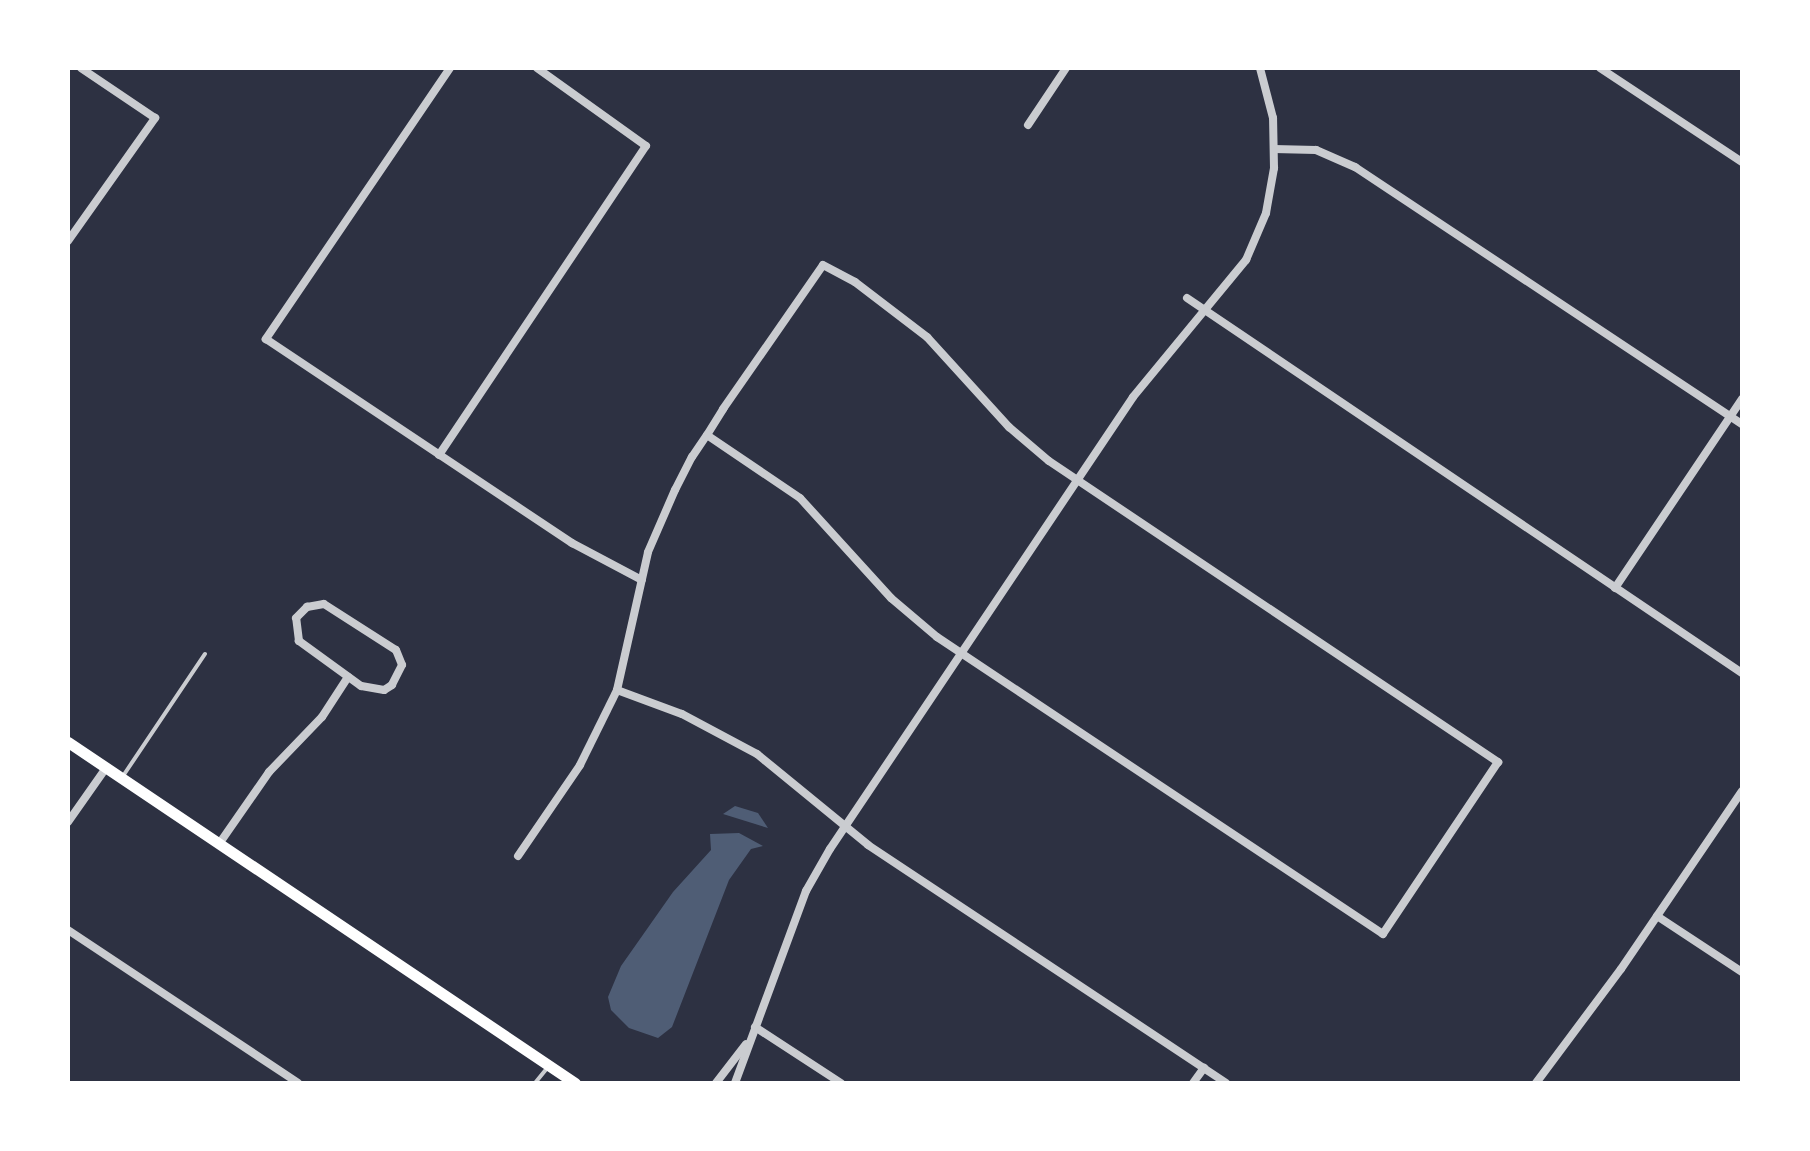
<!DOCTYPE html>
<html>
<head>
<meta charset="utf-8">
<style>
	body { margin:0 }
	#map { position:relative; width:1810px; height:1151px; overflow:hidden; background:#2d3142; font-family:Barlow,sans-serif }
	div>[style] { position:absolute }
	.water>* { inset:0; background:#4f5d75 }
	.service>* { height:4px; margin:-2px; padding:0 2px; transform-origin:2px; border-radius:2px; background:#caccd0 }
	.minor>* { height:8px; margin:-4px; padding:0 4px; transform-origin:4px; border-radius:4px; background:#caccd0 }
	.secondary>* { height:11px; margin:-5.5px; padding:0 5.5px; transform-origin:5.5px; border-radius:5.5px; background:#fff }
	span { translate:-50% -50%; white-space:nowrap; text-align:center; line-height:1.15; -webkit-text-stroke:8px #fff; paint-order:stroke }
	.frame { position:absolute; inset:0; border:70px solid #fff; pointer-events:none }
</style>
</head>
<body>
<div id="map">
	<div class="water">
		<i style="clip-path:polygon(735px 806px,758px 813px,768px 828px,723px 814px)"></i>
		<i style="clip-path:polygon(739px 833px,763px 846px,751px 849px,729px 880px,672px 1027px,658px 1038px,629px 1028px,611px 1010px,608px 997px,621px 966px,673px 892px,711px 850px,710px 834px)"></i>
	</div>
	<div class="service">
		<i style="left:123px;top:776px;width:147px;rotate:-56.1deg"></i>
		<i style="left:535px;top:1083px;width:21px;rotate:-51deg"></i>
	</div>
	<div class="minor">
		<i style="left:450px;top:68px;width:328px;rotate:124.2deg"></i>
		<i style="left:266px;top:339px;width:368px;rotate:33.7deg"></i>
		<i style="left:572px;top:543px;width:79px;rotate:27.9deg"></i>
		<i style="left:1600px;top:68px;width:170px;rotate:33.5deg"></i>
		<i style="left:1028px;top:125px;width:69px;rotate:-56.3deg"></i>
		<i style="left:1274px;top:149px;width:42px;rotate:1.4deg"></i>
		<i style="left:1316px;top:150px;width:43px;rotate:23.6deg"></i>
		<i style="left:1355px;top:167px;width:465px;rotate:33.6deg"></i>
		<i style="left:68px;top:241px;width:151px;rotate:-54.7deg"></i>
		<i style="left:155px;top:118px;width:89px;rotate:-146deg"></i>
		<i style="left:1187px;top:298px;width:670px;rotate:34.05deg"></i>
		<i style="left:439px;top:455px;width:372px;rotate:-56.2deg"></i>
		<i style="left:646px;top:146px;width:134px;rotate:-144.4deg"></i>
		<i style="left:1615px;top:588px;width:228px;rotate:-56.1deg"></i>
		<i style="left:324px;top:604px;width:85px;rotate:32.6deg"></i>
		<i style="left:396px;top:650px;width:16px;rotate:68deg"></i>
		<i style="left:402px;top:665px;width:22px;rotate:117deg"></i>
		<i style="left:392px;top:685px;width:9px;rotate:148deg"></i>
		<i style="left:384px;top:690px;width:23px;rotate:-170deg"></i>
		<i style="left:361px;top:686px;width:77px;rotate:-144deg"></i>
		<i style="left:299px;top:641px;width:23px;rotate:-97deg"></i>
		<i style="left:296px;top:618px;width:16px;rotate:-45deg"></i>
		<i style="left:307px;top:607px;width:17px;rotate:-10deg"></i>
		<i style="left:617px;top:690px;width:69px;rotate:20.3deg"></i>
		<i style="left:682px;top:714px;width:85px;rotate:28.1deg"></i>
		<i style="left:757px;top:754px;width:144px;rotate:39.3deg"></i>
		<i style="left:868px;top:845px;width:430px;rotate:33.6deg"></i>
		<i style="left:68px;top:822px;width:66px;rotate:-54.9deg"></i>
		<i style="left:219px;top:844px;width:88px;rotate:-55.2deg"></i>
		<i style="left:269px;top:772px;width:76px;rotate:-46.1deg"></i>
		<i style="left:322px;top:717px;width:48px;rotate:-57deg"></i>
		<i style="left:518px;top:856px;width:110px;rotate:-55.7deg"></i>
		<i style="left:580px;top:765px;width:84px;rotate:-63.7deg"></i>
		<i style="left:617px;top:690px;width:141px;rotate:-77.3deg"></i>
		<i style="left:648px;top:552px;width:68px;rotate:-66.5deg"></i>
		<i style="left:675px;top:490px;width:37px;rotate:-63deg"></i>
		<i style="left:692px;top:457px;width:27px;rotate:-56deg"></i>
		<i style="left:707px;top:435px;width:31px;rotate:-58deg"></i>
		<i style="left:723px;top:409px;width:175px;rotate:-55.2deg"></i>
		<i style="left:823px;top:265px;width:36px;rotate:28deg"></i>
		<i style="left:855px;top:282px;width:91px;rotate:37.4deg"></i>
		<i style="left:927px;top:337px;width:122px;rotate:47.7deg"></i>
		<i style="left:1009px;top:427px;width:52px;rotate:40.4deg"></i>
		<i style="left:1049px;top:461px;width:541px;rotate:33.84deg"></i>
		<i style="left:1498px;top:762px;width:207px;rotate:123.8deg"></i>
		<i style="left:1383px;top:934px;width:536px;rotate:-146.34deg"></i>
		<i style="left:937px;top:637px;width:60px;rotate:-139.7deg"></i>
		<i style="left:891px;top:598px;width:135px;rotate:-132.3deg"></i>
		<i style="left:800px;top:498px;width:112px;rotate:-145.9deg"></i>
		<i style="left:1657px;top:916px;width:102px;rotate:33.4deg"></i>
		<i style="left:68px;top:930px;width:276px;rotate:33.6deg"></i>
		<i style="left:755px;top:1027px;width:103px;rotate:33.1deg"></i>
		<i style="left:716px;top:1083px;width:49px;rotate:-52.4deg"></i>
		<i style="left:735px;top:1083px;width:205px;rotate:-69.7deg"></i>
		<i style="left:806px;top:891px;width:48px;rotate:-60.3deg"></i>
		<i style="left:830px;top:849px;width:544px;rotate:-56.16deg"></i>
		<i style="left:1133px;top:397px;width:178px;rotate:-50.5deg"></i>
		<i style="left:1246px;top:260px;width:51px;rotate:-66.9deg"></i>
		<i style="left:1266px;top:213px;width:46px;rotate:-79.9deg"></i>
		<i style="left:1274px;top:168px;width:50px;rotate:-91.1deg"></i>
		<i style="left:1273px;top:118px;width:52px;rotate:-104.6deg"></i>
		<i style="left:1193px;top:1083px;width:19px;rotate:-54deg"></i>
		<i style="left:1536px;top:1083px;width:142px;rotate:-53.3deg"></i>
		<i style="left:1621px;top:969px;width:215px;rotate:-55.8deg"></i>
	</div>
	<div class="secondary">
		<i style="left:68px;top:742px;width:611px;rotate:33.92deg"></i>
	</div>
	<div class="frame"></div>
</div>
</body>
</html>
